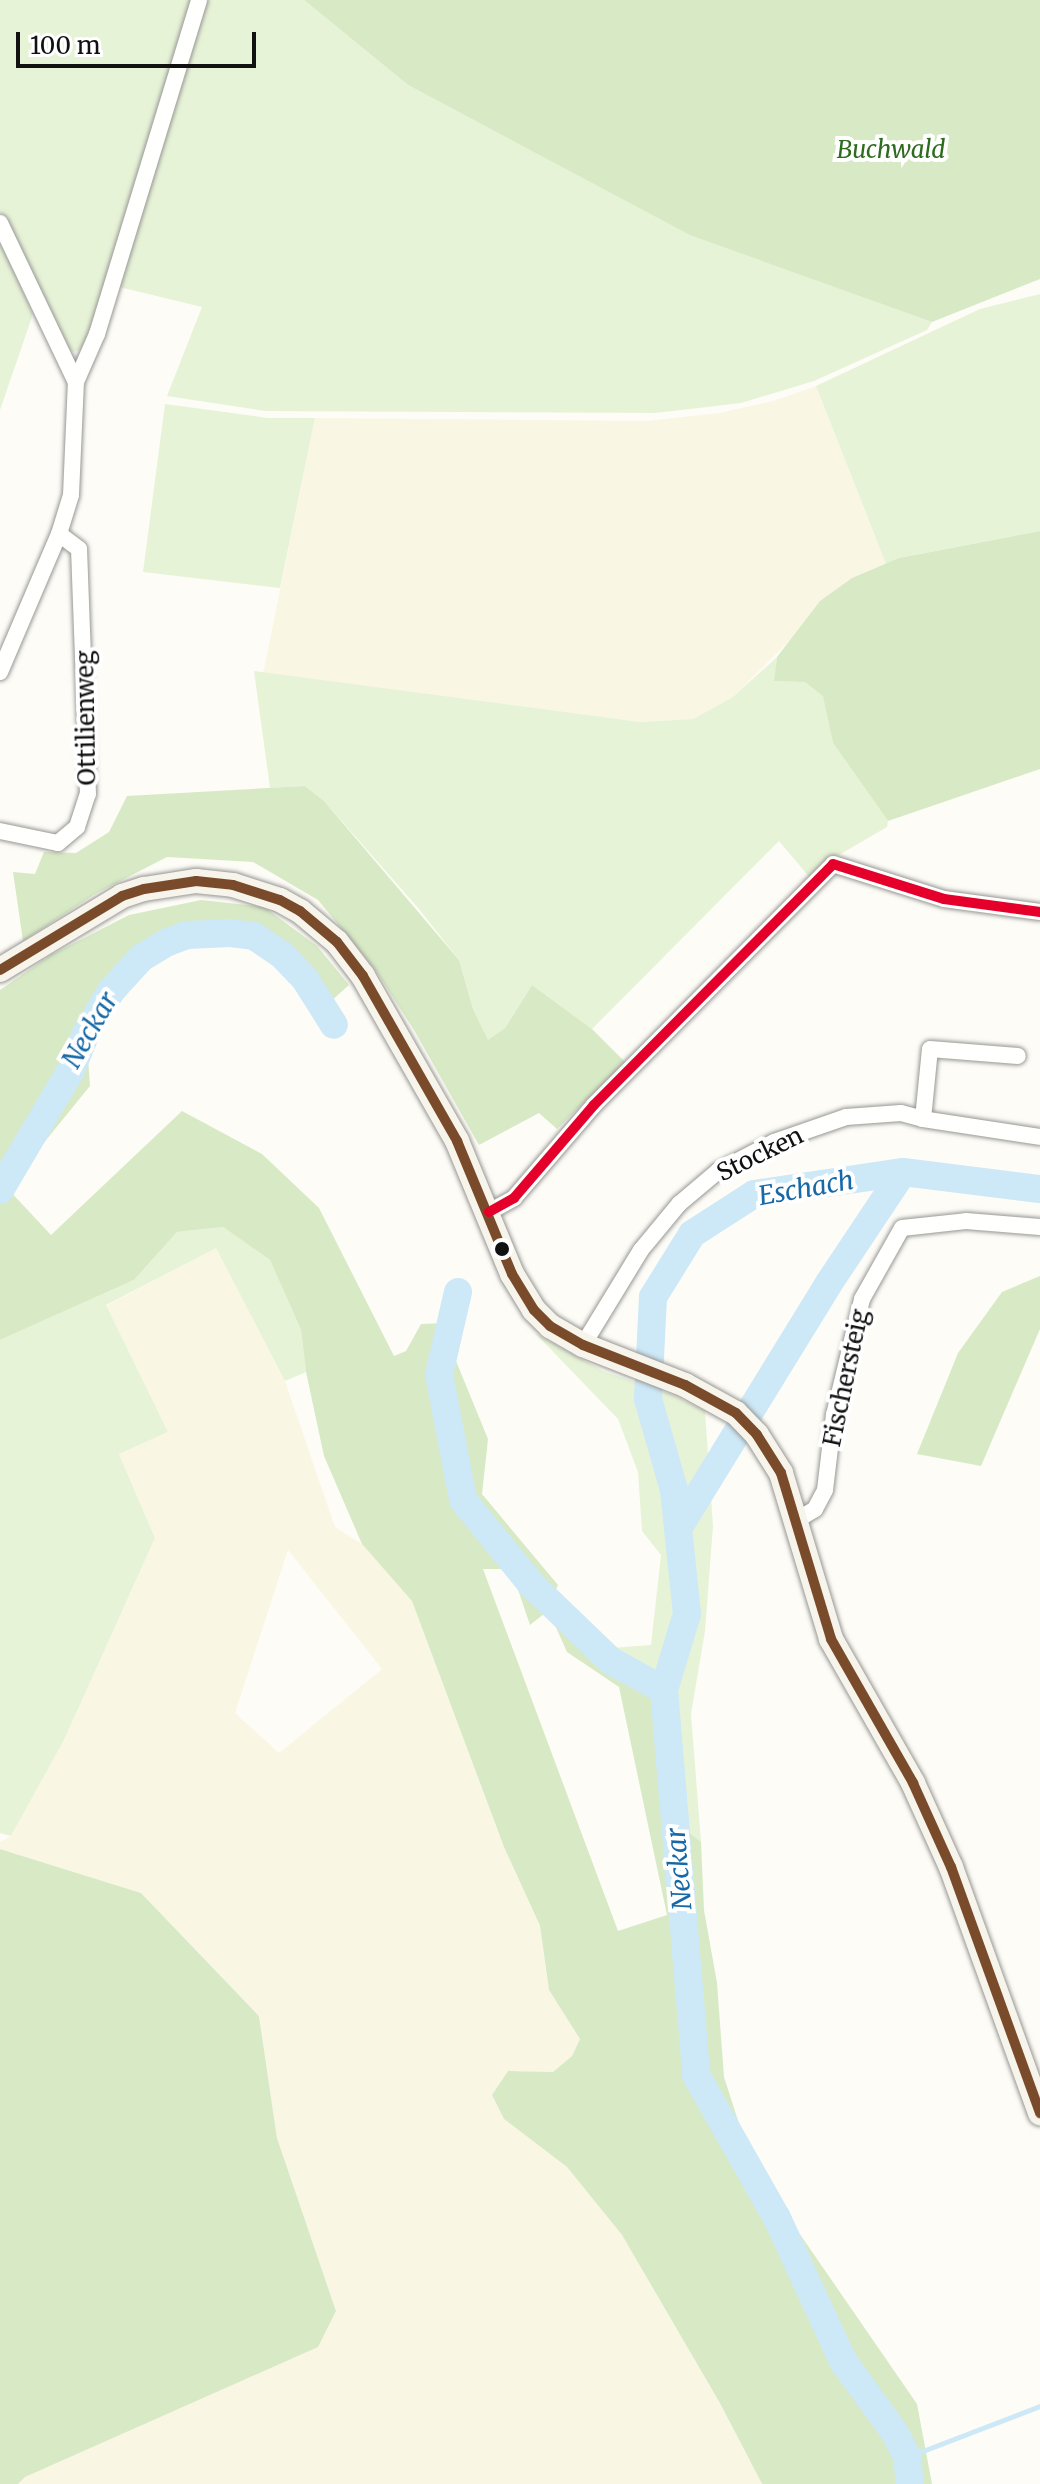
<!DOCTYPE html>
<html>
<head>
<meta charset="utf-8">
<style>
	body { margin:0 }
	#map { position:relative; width:1040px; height:2484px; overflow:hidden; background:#fdfcf7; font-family:Merriweather,serif }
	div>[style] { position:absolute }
	.farmland>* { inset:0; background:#f9f7e4 }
	.green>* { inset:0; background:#e7f3d7 }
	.forest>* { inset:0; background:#d8eac5 }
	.stream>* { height:5px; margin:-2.5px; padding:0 2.5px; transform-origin:2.5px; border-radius:2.5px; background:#cde8f7 }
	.river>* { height:28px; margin:-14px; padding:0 14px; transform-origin:14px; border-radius:14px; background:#cde8f7 }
	.roads { filter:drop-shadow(0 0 2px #979795) drop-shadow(0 0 2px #979795) }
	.street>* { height:16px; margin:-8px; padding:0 8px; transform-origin:8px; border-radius:8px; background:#fffffe }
	.secondary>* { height:24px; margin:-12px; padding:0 12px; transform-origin:12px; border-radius:12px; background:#f6f4eb }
	.bus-1>* { height:10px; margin:-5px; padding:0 5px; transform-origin:5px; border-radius:5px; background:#7a4b2a }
	.bus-2>* { height:10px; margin:-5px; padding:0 5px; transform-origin:5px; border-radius:5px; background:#e4002b }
	.dots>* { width:22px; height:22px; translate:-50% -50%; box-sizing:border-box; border:4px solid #fff; border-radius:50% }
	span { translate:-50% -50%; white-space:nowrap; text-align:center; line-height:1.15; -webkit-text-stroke:8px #fff; paint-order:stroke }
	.park-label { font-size:24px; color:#2f6b1f; font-style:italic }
	.street-label { font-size:24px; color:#111 }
	.water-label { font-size:26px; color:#1768a6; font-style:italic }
	.scale { position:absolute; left:16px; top:32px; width:240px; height:36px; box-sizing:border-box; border:4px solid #111; border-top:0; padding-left:10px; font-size:24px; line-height:28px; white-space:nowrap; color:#111; -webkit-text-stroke:6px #fff; paint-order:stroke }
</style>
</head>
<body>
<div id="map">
	<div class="farmland">
		<i style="clip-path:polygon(816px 386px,886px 564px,852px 578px,733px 697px,693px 719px,640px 722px,263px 674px,315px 418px,647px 421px,719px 413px,773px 401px)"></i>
		<i style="clip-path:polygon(evenodd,216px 1247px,285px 1381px,335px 1527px,362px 1544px,412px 1600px,504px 1847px,540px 1927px,549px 1990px,580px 2039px,572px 2056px,553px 2072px,509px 2071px,492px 2095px,504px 2119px,567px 2167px,622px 2235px,721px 2405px,762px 2484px,18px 2484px,25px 2477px,336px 2311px,277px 2138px,259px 2015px,141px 1893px,0 1849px,0 1842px,11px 1836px,64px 1740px,155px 1538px,119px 1454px,168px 1432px,106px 1306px,216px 1247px,288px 1550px,382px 1669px,279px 1753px,235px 1713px,288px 1550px)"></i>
	</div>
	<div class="green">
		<i style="clip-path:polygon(0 0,194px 0,103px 303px,83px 349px,73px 352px,63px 341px,0 212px)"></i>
		<i style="clip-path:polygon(206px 0,304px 0,408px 85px,690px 234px,932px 322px,927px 330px,814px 381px,741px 403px,655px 413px,265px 411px,167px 396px,202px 307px,119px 287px)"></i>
		<i style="clip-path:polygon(0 239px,33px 314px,0 410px)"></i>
		<i style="clip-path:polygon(1040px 294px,1040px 531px,899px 558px,886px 564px,816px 386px,980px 309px)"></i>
		<i style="clip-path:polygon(165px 404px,268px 418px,315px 418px,280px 588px,143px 572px)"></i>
		<i style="clip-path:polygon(777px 657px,775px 681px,805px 682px,824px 696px,833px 743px,888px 821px,887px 827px,832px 859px,811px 879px,779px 841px,592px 1029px,532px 985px,505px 1028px,488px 1041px,473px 1009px,459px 960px,419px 909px,324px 801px,305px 786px,270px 788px,254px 671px,640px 722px,693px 719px,733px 697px)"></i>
		<i style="clip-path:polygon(223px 1227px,270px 1260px,301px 1330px,306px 1372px,285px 1381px,216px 1248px,106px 1305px,168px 1432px,119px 1454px,155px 1538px,64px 1740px,11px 1836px,0 1833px,0 1340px,134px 1280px,177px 1232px)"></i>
		<i style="clip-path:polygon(536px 1334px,603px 1371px,673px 1395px,705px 1411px,713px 1526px,705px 1631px,691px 1714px,701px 1842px,671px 1818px,653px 1692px,612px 1648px,651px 1645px,661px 1555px,642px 1531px,638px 1472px,618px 1419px)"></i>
	</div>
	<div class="forest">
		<i style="clip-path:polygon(304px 0,1040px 0,1040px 279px,932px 322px,690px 235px,408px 85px)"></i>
		<i style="clip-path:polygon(1040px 531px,1040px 769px,888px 821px,833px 743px,823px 696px,805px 682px,774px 681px,777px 657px,820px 601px,852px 578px,899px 558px)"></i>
		<i style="clip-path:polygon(305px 786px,324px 801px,459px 960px,473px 1009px,488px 1040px,505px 1028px,532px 985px,592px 1029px,625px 1062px,557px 1129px,539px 1113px,479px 1145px,414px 1030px,374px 968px,318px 900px,253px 862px,167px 857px,95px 894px,23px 941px,13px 872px,35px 874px,44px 852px,76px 853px,109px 832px,127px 796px)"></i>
		<i style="clip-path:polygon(201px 900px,264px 907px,317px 946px,349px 985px,321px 1010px,295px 975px,259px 942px,211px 936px,159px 953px,127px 979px,87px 1045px,90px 1086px,7px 1188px,51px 1235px,182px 1111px,262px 1154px,319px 1208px,394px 1356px,406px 1351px,421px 1324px,448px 1323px,456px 1361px,488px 1439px,482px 1494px,558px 1585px,544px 1614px,530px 1625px,511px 1569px,483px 1569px,618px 1931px,667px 1915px,619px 1687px,567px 1652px,554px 1623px,570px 1604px,653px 1692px,671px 1818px,701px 1842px,704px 1910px,717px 1983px,724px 2077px,744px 2139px,795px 2227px,917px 2404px,932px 2484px,762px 2484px,721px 2405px,622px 2235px,567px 2167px,504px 2119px,492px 2095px,508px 2071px,553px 2072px,572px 2056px,580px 2039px,549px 1990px,540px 1926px,504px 1847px,412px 1601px,362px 1544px,324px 1456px,306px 1372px,301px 1330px,270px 1260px,223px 1227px,177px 1232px,134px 1280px,0 1340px,0 990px,51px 955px,129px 915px)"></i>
		<i style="clip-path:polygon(1040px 1276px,1040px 1329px,981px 1466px,917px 1454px,958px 1353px,1002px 1292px)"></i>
		<i style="clip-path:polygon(0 1849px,141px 1893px,259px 2016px,277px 2138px,336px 2311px,318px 2347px,25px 2477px,18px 2484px,0 2484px)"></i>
	</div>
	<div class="stream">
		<i style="left:907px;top:2457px;width:142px;rotate:-21deg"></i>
	</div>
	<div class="river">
		<i style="left:0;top:1190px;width:139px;rotate:-59.4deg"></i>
		<i style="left:71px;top:1070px;width:38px;rotate:-68deg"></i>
		<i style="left:85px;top:1035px;width:51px;rotate:-59.4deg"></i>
		<i style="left:111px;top:991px;width:45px;rotate:-47.7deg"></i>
		<i style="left:141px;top:958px;width:31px;rotate:-31deg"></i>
		<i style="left:168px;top:942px;width:20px;rotate:-20deg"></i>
		<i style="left:187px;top:935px;width:43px;rotate:-2.7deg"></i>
		<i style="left:230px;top:933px;width:24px;rotate:7deg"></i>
		<i style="left:254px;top:936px;width:32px;rotate:34deg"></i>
		<i style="left:281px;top:954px;width:35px;rotate:46deg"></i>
		<i style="left:305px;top:979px;width:54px;rotate:57.8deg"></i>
		<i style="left:458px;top:1292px;width:84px;rotate:103deg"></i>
		<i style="left:439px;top:1374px;width:128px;rotate:79.2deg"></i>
		<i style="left:463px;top:1500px;width:108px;rotate:51deg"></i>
		<i style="left:531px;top:1584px;width:111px;rotate:43.9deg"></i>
		<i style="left:611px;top:1661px;width:60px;rotate:28.7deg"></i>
		<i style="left:664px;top:1690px;width:386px;rotate:85.2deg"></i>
		<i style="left:696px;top:2075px;width:164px;rotate:60.5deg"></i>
		<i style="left:777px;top:2218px;width:157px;rotate:65.2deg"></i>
		<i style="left:843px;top:2361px;width:89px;rotate:54.2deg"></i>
		<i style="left:895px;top:2433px;width:27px;rotate:63deg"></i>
		<i style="left:907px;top:2457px;width:27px;rotate:84deg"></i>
		<i style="left:679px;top:1527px;width:286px;rotate:-58.4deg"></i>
		<i style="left:829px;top:1283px;width:133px;rotate:-56.3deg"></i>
		<i style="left:664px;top:1690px;width:79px;rotate:-73.2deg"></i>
		<i style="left:687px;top:1614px;width:125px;rotate:-96deg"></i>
		<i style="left:674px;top:1490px;width:95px;rotate:-105.9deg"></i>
		<i style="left:648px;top:1399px;width:102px;rotate:-87.2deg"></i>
		<i style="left:653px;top:1297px;width:74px;rotate:-58.2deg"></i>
		<i style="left:692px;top:1234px;width:74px;rotate:-32.8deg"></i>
		<i style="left:754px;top:1194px;width:151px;rotate:-8.4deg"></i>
		<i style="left:903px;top:1172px;width:138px;rotate:7.1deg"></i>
	</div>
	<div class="roads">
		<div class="street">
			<i style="left:0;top:223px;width:176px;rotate:64.5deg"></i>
			<i style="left:0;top:672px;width:150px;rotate:-66.9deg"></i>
			<i style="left:59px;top:534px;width:41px;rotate:-72.9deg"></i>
			<i style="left:71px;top:495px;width:113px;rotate:-87.5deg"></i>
			<i style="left:76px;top:382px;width:52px;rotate:-66.4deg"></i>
			<i style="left:97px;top:334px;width:349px;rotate:-73deg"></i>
			<i style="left:0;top:831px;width:59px;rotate:11.7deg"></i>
			<i style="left:58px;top:843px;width:25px;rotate:-40deg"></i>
			<i style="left:77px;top:827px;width:35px;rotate:-72deg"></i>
			<i style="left:88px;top:794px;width:245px;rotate:-92.1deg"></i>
			<i style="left:79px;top:549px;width:25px;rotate:-143deg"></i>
			<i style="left:923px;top:1119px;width:118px;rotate:8.7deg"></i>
			<i style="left:489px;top:1212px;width:29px;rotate:-29deg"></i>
			<i style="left:514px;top:1198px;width:123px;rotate:-49.3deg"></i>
			<i style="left:594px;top:1105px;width:339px;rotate:-45.2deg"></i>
			<i style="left:833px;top:864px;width:116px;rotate:17.5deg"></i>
			<i style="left:944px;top:899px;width:97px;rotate:7.7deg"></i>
			<i style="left:583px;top:1345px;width:111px;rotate:-58.6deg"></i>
			<i style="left:641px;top:1250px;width:60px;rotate:-50.4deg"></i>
			<i style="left:679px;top:1204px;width:51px;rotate:-40.2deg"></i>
			<i style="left:718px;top:1171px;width:63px;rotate:-27.4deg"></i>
			<i style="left:774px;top:1142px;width:76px;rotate:-19.1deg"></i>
			<i style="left:846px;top:1117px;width:55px;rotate:-4.2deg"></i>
			<i style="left:901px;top:1113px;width:23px;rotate:15deg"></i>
			<i style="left:923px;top:1119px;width:70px;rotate:-84.3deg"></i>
			<i style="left:930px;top:1049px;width:88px;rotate:4.5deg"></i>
			<i style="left:797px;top:1520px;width:21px;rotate:-31deg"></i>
			<i style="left:815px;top:1509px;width:21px;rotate:-62deg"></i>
			<i style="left:825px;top:1490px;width:76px;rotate:-83.2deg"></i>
			<i style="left:834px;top:1415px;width:119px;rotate:-76.4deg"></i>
			<i style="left:862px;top:1299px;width:81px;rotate:-60.6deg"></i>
			<i style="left:902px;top:1228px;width:64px;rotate:-6.2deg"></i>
			<i style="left:966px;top:1221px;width:74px;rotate:4.6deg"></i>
		</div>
		<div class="secondary">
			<i style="left:0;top:970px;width:143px;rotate:-31.2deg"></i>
			<i style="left:122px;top:896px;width:23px;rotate:-18deg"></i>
			<i style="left:144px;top:889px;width:53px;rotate:-8.7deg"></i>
			<i style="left:196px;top:881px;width:37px;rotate:6deg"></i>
			<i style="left:233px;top:885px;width:49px;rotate:17.7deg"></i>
			<i style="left:280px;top:900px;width:23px;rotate:29deg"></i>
			<i style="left:300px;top:911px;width:48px;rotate:40deg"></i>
			<i style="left:337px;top:942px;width:43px;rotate:52.6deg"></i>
			<i style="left:363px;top:976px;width:190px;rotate:60.3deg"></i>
			<i style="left:457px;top:1141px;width:144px;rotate:67.5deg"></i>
			<i style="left:512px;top:1274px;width:42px;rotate:58.6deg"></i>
			<i style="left:534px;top:1310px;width:23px;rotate:45deg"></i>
			<i style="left:550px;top:1326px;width:38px;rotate:30deg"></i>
			<i style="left:583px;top:1345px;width:110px;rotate:21.4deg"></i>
			<i style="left:685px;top:1385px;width:58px;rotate:28.8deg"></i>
			<i style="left:736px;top:1413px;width:30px;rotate:46deg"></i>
			<i style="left:757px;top:1435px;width:45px;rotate:57.7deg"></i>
			<i style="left:781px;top:1473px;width:173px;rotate:73.2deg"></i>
			<i style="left:831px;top:1639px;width:166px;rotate:60.3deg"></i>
			<i style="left:913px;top:1783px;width:92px;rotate:65.7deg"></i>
			<i style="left:951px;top:1867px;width:262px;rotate:70.1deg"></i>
		</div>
	</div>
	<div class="bus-1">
		<i style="left:0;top:970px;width:143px;rotate:-31.2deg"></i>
		<i style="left:122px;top:896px;width:23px;rotate:-18deg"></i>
		<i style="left:144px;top:889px;width:53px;rotate:-8.7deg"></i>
		<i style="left:196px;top:881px;width:37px;rotate:6deg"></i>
		<i style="left:233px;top:885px;width:49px;rotate:17.7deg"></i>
		<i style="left:280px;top:900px;width:23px;rotate:29deg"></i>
		<i style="left:300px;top:911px;width:48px;rotate:40deg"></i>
		<i style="left:337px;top:942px;width:43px;rotate:52.6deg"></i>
		<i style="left:363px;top:976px;width:190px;rotate:60.3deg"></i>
		<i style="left:457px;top:1141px;width:144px;rotate:67.5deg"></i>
		<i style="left:512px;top:1274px;width:42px;rotate:58.6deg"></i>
		<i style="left:534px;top:1310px;width:23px;rotate:45deg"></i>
		<i style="left:550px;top:1326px;width:38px;rotate:30deg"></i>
		<i style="left:583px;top:1345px;width:110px;rotate:21.4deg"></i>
		<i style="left:685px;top:1385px;width:58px;rotate:28.8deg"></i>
		<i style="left:736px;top:1413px;width:30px;rotate:46deg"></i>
		<i style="left:757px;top:1435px;width:45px;rotate:57.7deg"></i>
		<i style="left:781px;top:1473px;width:173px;rotate:73.2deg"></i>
		<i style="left:831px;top:1639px;width:166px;rotate:60.3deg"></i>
		<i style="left:913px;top:1783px;width:92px;rotate:65.7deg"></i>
		<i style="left:951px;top:1867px;width:262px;rotate:70.1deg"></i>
	</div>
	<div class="bus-2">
		<i style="left:489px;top:1212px;width:29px;rotate:-29deg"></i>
		<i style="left:514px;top:1198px;width:123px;rotate:-49.3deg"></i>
		<i style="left:594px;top:1105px;width:339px;rotate:-45.2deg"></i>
		<i style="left:833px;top:864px;width:116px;rotate:17.5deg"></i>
		<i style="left:944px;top:899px;width:97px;rotate:7.7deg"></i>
	</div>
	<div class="dots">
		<i style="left:502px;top:1249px;background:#111"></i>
	</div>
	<div class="park-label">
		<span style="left:891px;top:150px">Buchwald</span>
	</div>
	<div class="street-label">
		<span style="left:86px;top:718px;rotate:-91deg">Ottilienweg</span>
		<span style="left:760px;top:1154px;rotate:-26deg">Stocken</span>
		<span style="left:846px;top:1378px;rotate:-78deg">Fischersteig</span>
	</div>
	<div class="water-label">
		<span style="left:90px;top:1030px;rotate:-60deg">Neckar</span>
		<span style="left:806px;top:1188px;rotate:-10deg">Eschach</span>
		<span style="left:679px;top:1869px;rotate:-95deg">Neckar</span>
	</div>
	<div class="scale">100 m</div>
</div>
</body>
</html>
